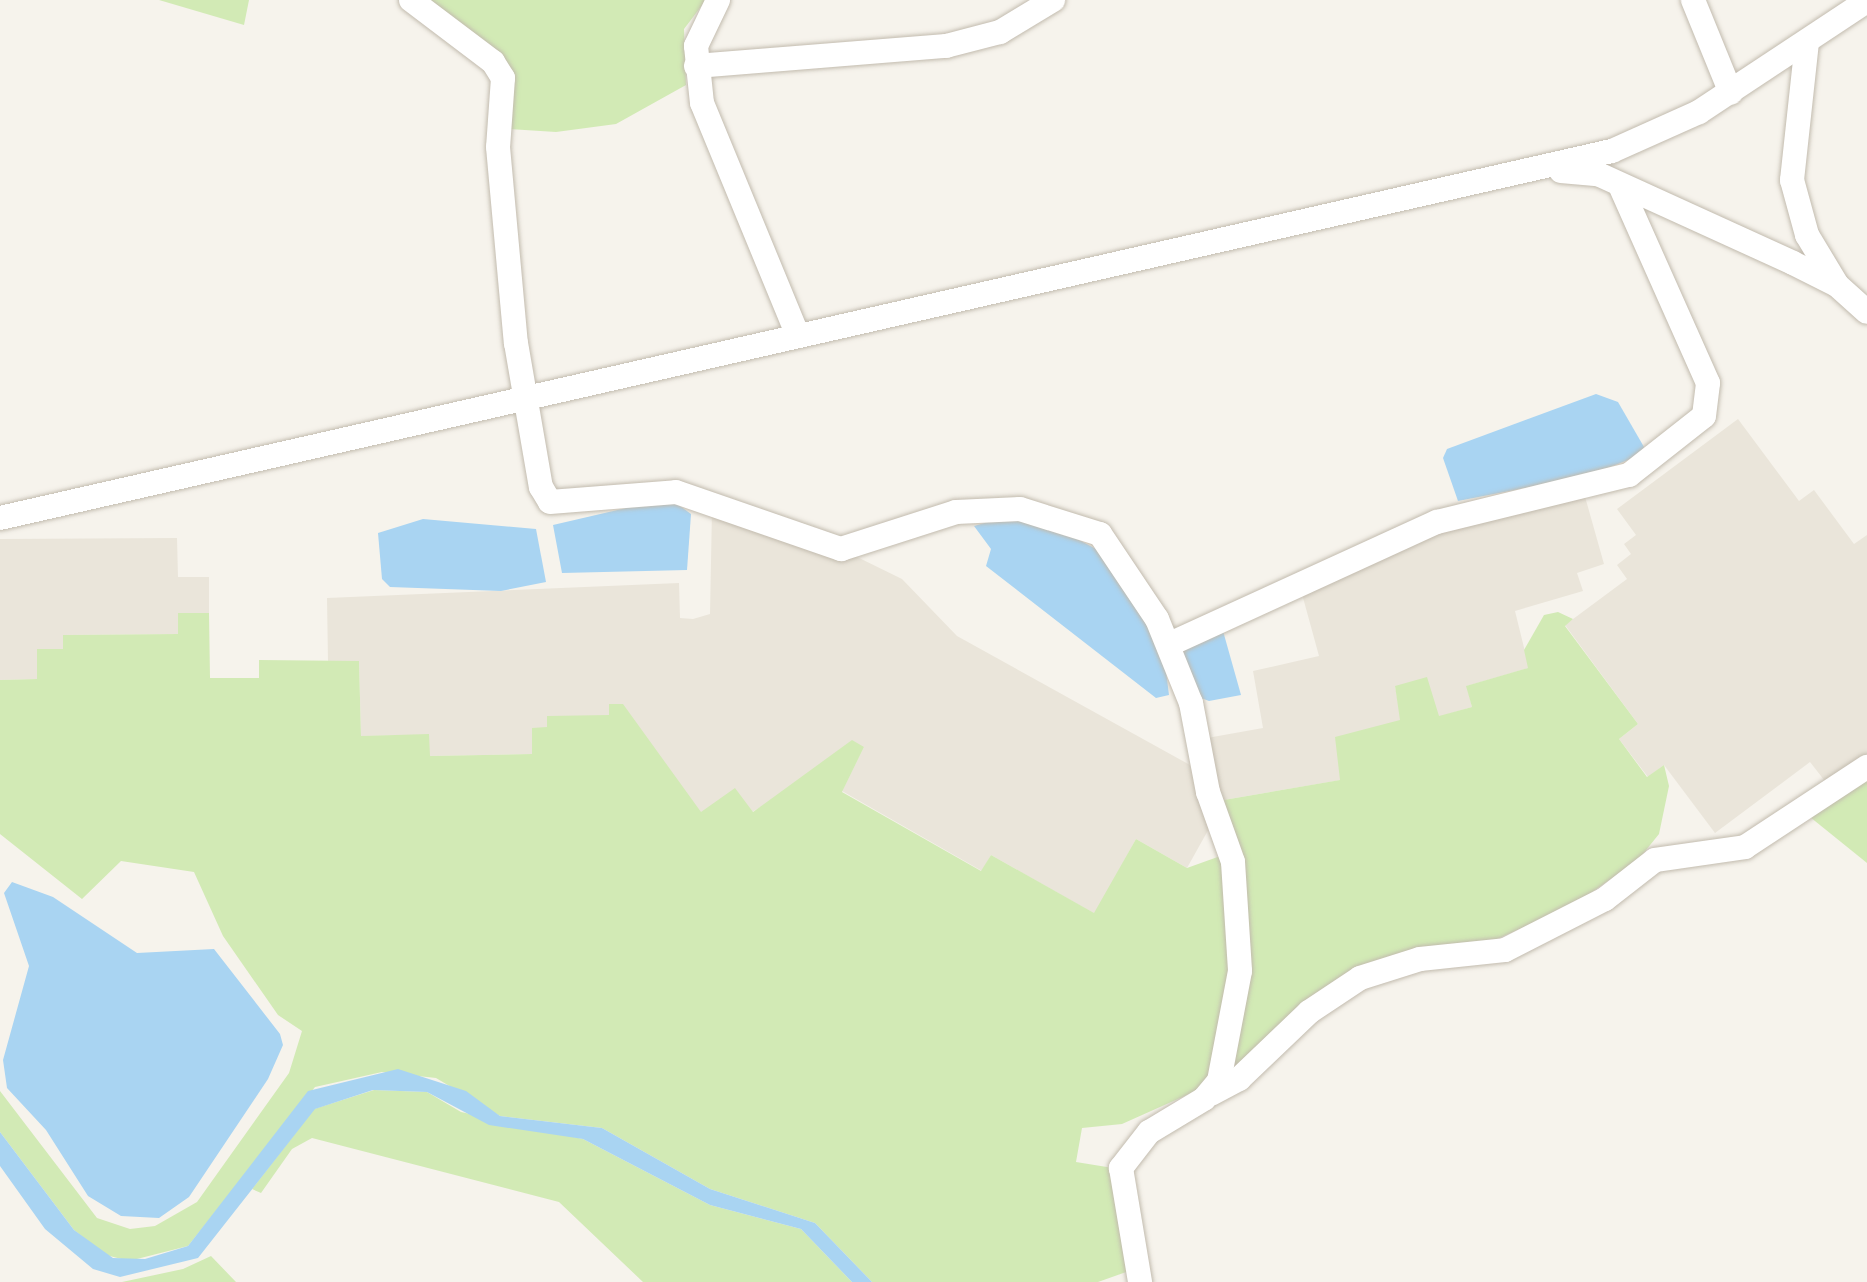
<!DOCTYPE html>
<html>
<head>
<meta charset="utf-8">
<style>
	body { margin:0 }
	#map { position:relative; width:1867px; height:1282px; overflow:hidden; background:#f6f3ec; font-family:Lato,sans-serif }
	div>[style] { position:absolute }
	.residential>* { inset:0; background:#eae5da }
	.green>* { inset:0; background:#d2eab5 }
	.water>* { inset:0; background:#a9d4f2 }
	.roads { filter:drop-shadow(0 0 2px #c2bbae) drop-shadow(0 0 2px #c2bbae) }
	.minor>* { height:24px; margin:-12px; padding:0 12px; transform-origin:12px; border-radius:12px; background:#fff }
	span { translate:-50% -50%; white-space:nowrap; text-align:center; line-height:1.15; -webkit-text-stroke:7px #fff; paint-order:stroke }
</style>
</head>
<body>
<div id="map">
	<div class="residential">
		<i style="clip-path:polygon(1738px 419px,1799px 501px,1814px 490px,1854px 544px,1867px 535px,1867px 755px,1828px 785px,1810px 762px,1715px 833px,1664px 765px,1648px 777px,1619px 739px,1638px 724px,1565px 625px,1627px 579px,1617px 565px,1631px 554px,1624px 544px,1636px 535px,1617px 509px)"></i>
		<i style="clip-path:polygon(1584px 493px,1604px 564px,1577px 573px,1583px 591px,1515px 611px,1529px 668px,1467px 686px,1472px 707px,1438px 717px,1395px 686px,1401px 720px,1341px 780px,1218px 801px,1207px 738px,1263px 728px,1253px 671px,1319px 656px,1302px 594px,1426px 532px)"></i>
		<i style="clip-path:polygon(712px 510px,851px 554px,902px 579px,957px 636px,1190px 765px,1211px 825px,1187px 868px,1136px 839px,1095px 914px,991px 855px,982px 871px,842px 791px,864px 747px,752px 812px,701px 813px,609px 715px,548px 728px,533px 754px,429px 756px,428px 735px,361px 736px,359px 661px,328px 662px,327px 598px,679px 583px,680px 618px,693px 619px,710px 614px)"></i>
		<i style="clip-path:polygon(177px 538px,178px 577px,209px 577px,209px 613px,178px 613px,178px 634px,63px 635px,63px 649px,38px 679px,0 680px,0 539px)"></i>
	</div>
	<div class="green">
		<i style="clip-path:polygon(159px 0,249px 0,244px 25px)"></i>
		<i style="clip-path:polygon(422px 0,706px 0,684px 29px,686px 85px,616px 124px,556px 132px,509px 129px,507px 79px)"></i>
		<i style="clip-path:polygon(1558px 612px,1573px 619px,1565px 626px,1638px 724px,1619px 739px,1647px 777px,1664px 765px,1669px 786px,1659px 834px,1638px 860px,1572px 906px,1481px 946px,1406px 954px,1245px 1069px,1122px 1124px,1082px 1128px,1076px 1162px,1113px 1168px,1129px 1271px,1098px 1282px,872px 1282px,815px 1223px,710px 1189px,602px 1128px,500px 1116px,436px 1078px,382px 1072px,315px 1087px,188px 1246px,129px 1261px,106px 1255px,74px 1230px,0 1132px,0 1091px,97px 1218px,130px 1229px,155px 1226px,197px 1202px,289px 1073px,302px 1031px,278px 1015px,223px 936px,194px 872px,121px 861px,82px 899px,0 834px,0 680px,37px 679px,37px 649px,63px 649px,63px 635px,178px 634px,178px 613px,209px 613px,210px 678px,259px 678px,259px 660px,359px 661px,361px 736px,429px 734px,430px 756px,532px 754px,532px 728px,547px 727px,547px 716px,609px 715px,609px 704px,623px 704px,701px 812px,735px 788px,753px 812px,852px 740px,864px 747px,842px 792px,981px 871px,991px 855px,1094px 913px,1136px 839px,1187px 868px,1237px 850px,1218px 801px,1340px 780px,1335px 737px,1400px 720px,1395px 686px,1427px 677px,1439px 716px,1472px 707px,1466px 686px,1528px 668px,1524px 650px,1544px 615px)"></i>
		<i style="clip-path:polygon(1867px 779px,1867px 863px,1810px 817px)"></i>
		<i style="clip-path:polygon(374px 1090px,427px 1092px,461px 1112px,583px 1139px,710px 1205px,801px 1229px,852px 1282px,643px 1282px,559px 1202px,312px 1138px,292px 1149px,261px 1193px,252px 1189px,314px 1109px)"></i>
		<i style="clip-path:polygon(211px 1256px,236px 1282px,122px 1282px,183px 1269px)"></i>
	</div>
	<div class="water">
		<i style="clip-path:polygon(1596px 394px,1618px 402px,1644px 447px,1641px 455px,1587px 476px,1458px 501px,1443px 458px,1447px 449px)"></i>
		<i style="clip-path:polygon(669px 498px,691px 514px,687px 570px,562px 573px,553px 525px)"></i>
		<i style="clip-path:polygon(1002px 518px,1055px 527px,1096px 549px,1133px 594px,1164px 655px,1169px 695px,1156px 698px,986px 566px,991px 549px,974px 526px)"></i>
		<i style="clip-path:polygon(423px 519px,536px 529px,546px 582px,501px 591px,390px 587px,382px 579px,378px 533px)"></i>
		<i style="clip-path:polygon(1223px 631px,1241px 695px,1209px 701px,1201px 698px,1180px 648px)"></i>
		<i style="clip-path:polygon(12px 882px,53px 897px,137px 953px,214px 949px,280px 1034px,283px 1045px,268px 1079px,189px 1197px,159px 1218px,121px 1216px,88px 1196px,46px 1130px,7px 1088px,3px 1060px,29px 966px,4px 893px)"></i>
		<i style="clip-path:polygon(398px 1069px,466px 1091px,500px 1116px,602px 1128px,710px 1189px,815px 1223px,872px 1282px,852px 1282px,801px 1229px,710px 1205px,583px 1139px,489px 1125px,427px 1092px,373px 1090px,315px 1109px,198px 1258px,120px 1277px,93px 1269px,45px 1229px,0 1166px,0 1132px,74px 1230px,113px 1258px,145px 1259px,188px 1246px,308px 1091px)"></i>
	</div>
	<div class="roads">
		<div class="minor">
			<i style="left:411px;top:0;width:103px;rotate:37.1deg"></i>
			<i style="left:493px;top:62px;width:19px;rotate:58deg"></i>
			<i style="left:503px;top:78px;width:69px;rotate:94.1deg"></i>
			<i style="left:498px;top:147px;width:197px;rotate:84.8deg"></i>
			<i style="left:516px;top:343px;width:146px;rotate:80.2deg"></i>
			<i style="left:541px;top:487px;width:17px;rotate:59deg"></i>
			<i style="left:550px;top:502px;width:126px;rotate:-4.5deg"></i>
			<i style="left:676px;top:492px;width:175px;rotate:19.1deg"></i>
			<i style="left:841px;top:549px;width:121px;rotate:-17.8deg"></i>
			<i style="left:956px;top:512px;width:64px;rotate:-2.7deg"></i>
			<i style="left:1020px;top:509px;width:84px;rotate:17.4deg"></i>
			<i style="left:1100px;top:534px;width:102px;rotate:56.2deg"></i>
			<i style="left:1157px;top:619px;width:91px;rotate:68deg"></i>
			<i style="left:1191px;top:703px;width:91px;rotate:79.2deg"></i>
			<i style="left:1208px;top:792px;width:74px;rotate:70.3deg"></i>
			<i style="left:1233px;top:862px;width:109px;rotate:86.3deg"></i>
			<i style="left:1240px;top:971px;width:112px;rotate:100.8deg"></i>
			<i style="left:1219px;top:1081px;width:23px;rotate:130deg"></i>
			<i style="left:1204px;top:1099px;width:64px;rotate:149deg"></i>
			<i style="left:1149px;top:1132px;width:46px;rotate:127.9deg"></i>
			<i style="left:1121px;top:1168px;width:116px;rotate:80.5deg"></i>
			<i style="left:718px;top:0;width:51px;rotate:115.6deg"></i>
			<i style="left:696px;top:46px;width:57px;rotate:84deg"></i>
			<i style="left:702px;top:103px;width:252px;rotate:67.6deg"></i>
			<i style="left:1693px;top:0;width:100px;rotate:67.8deg"></i>
			<i style="left:1807px;top:42px;width:139px;rotate:96.2deg"></i>
			<i style="left:1792px;top:180px;width:57px;rotate:74.7deg"></i>
			<i style="left:1807px;top:235px;width:56px;rotate:58.9deg"></i>
			<i style="left:696px;top:66px;width:251px;rotate:-4.6deg"></i>
			<i style="left:946px;top:46px;width:56px;rotate:-14.5deg"></i>
			<i style="left:1000px;top:32px;width:62px;rotate:-31.1deg"></i>
			<i style="left:1561px;top:171px;width:37px;rotate:5deg"></i>
			<i style="left:1598px;top:174px;width:214px;rotate:24.5deg"></i>
			<i style="left:1793px;top:263px;width:49px;rotate:26.6deg"></i>
			<i style="left:1837px;top:285px;width:40px;rotate:42deg"></i>
			<i style="left:0;top:518px;width:1653px;rotate:-12.83deg"></i>
			<i style="left:1612px;top:151px;width:95px;rotate:-24.1deg"></i>
			<i style="left:1699px;top:112px;width:201px;rotate:-33.5deg"></i>
			<i style="left:1170px;top:644px;width:294px;rotate:-24.6deg"></i>
			<i style="left:1437px;top:522px;width:198px;rotate:-13.8deg"></i>
			<i style="left:1629px;top:475px;width:95px;rotate:-38.2deg"></i>
			<i style="left:1704px;top:416px;width:33px;rotate:-83deg"></i>
			<i style="left:1708px;top:383px;width:217px;rotate:-114deg"></i>
			<i style="left:1211px;top:1094px;width:32px;rotate:-28deg"></i>
			<i style="left:1239px;top:1079px;width:97px;rotate:-43.7deg"></i>
			<i style="left:1309px;top:1012px;width:61px;rotate:-33.7deg"></i>
			<i style="left:1360px;top:978px;width:63px;rotate:-17.6deg"></i>
			<i style="left:1420px;top:959px;width:85px;rotate:-6deg"></i>
			<i style="left:1505px;top:950px;width:112px;rotate:-27deg"></i>
			<i style="left:1605px;top:899px;width:63px;rotate:-38deg"></i>
			<i style="left:1655px;top:860px;width:91px;rotate:-8.2deg"></i>
			<i style="left:1745px;top:847px;width:146px;rotate:-33.3deg"></i>
		</div>
	</div>
</div>
</body>
</html>
